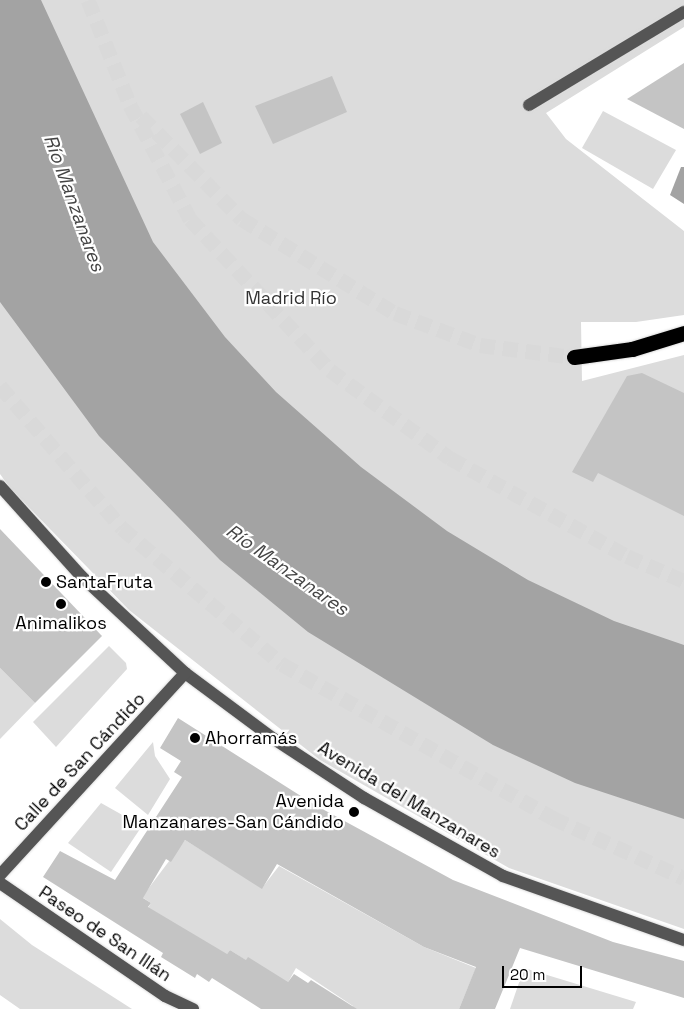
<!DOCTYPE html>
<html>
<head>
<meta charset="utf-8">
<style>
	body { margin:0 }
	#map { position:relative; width:684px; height:1009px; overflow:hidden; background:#fff; font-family:"Space Grotesk",sans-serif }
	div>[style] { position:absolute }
	.green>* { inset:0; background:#dcdcdc }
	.water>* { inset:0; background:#a3a3a3 }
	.building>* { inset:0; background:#c4c4c4 }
	.highway-tunnel>* { height:15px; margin-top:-7.5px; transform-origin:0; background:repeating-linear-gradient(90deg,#d9d9d9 0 15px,transparent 0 23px) }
	.roads { filter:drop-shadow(0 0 1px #dbdbdb) drop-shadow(0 0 1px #dbdbdb) }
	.minor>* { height:12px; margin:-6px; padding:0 6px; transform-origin:6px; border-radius:6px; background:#555 }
	.highway>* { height:15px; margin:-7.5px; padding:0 7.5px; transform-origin:7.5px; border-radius:7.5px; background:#000 }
	.dots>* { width:14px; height:14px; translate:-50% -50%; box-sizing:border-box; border:2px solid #fff; border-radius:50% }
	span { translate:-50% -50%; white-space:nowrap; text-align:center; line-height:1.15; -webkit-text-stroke:4.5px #fff; paint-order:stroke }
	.park-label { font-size:18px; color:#333 }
	.poi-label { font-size:18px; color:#000 }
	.left { translate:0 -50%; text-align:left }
	.right { translate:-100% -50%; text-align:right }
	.street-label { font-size:18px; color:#000 }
	.water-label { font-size:19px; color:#444; font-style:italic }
	.scale { position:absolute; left:502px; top:966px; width:80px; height:22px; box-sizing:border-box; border:2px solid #000; border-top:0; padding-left:6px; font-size:15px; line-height:18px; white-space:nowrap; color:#000; -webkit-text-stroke:4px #fff; paint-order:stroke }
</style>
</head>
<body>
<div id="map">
	<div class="green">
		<i style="clip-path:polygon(0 0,684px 0,684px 27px,546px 113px,566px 139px,684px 231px,684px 315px,636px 322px,581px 322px,582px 381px,684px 355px,684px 929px,509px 868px,320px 760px,129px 610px,10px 488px,0 474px)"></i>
		<i style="clip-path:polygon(603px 111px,676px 150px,653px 189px,582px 148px)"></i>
		<i style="clip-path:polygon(109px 646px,126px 663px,127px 669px,56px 747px,33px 722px)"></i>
		<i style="clip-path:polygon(0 668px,35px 703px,0 739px)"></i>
		<i style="clip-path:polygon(153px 742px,155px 756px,170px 779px,148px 815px,115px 788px)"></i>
		<i style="clip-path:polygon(101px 803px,142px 826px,111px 872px,68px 843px)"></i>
		<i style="clip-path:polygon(185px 840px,262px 888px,279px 866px,424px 947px,476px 968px,459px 1009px,351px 1009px,353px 1006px,296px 968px,286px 986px,230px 950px,225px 957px,148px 908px,151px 903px,142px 897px)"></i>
		<i style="clip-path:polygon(0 919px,32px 945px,132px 1009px,20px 1009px,0 995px)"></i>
		<i style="clip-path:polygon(524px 968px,636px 1002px,633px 1009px,510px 1009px)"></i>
	</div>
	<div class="water">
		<i style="clip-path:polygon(0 0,41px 0,153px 242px,225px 337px,276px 392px,361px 467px,447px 531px,528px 580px,614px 621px,684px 645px,684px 819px,575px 783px,493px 745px,308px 632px,220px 560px,99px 436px,0 302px)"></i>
		<i style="clip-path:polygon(681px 167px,684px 167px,684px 204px,670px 195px)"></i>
	</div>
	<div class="building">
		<i style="clip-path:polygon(684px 63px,684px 129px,627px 99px)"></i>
		<i style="clip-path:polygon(332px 76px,347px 112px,273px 144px,255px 106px)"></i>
		<i style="clip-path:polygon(203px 102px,222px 143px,200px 154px,180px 114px)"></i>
		<i style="clip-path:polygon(642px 373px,684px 393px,684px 516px,598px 473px,593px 482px,572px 472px,627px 376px)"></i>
		<i style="clip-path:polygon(0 529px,102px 636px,35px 703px,0 668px)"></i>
		<i style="clip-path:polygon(178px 718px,315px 805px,453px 880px,613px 942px,684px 961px,684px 998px,520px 948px,495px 1009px,459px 1009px,476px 967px,424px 947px,277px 864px,262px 889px,185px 840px,171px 862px,166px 859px,143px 898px,151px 903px,148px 907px,227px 954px,230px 950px,246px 960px,248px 957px,288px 982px,294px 974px,308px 983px,311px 980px,357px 1009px,261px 1009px,212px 978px,209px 982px,197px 974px,195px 978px,161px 957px,163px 953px,43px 877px,60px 851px,115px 880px,182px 777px,174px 772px,181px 761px,160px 748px)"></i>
	</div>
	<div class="highway-tunnel">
		<i style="left:88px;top:0;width:113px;rotate:68.2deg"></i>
		<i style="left:130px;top:105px;width:129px;rotate:62.2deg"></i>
		<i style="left:190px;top:219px;width:206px;rotate:47.2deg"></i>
		<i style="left:330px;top:370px;width:149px;rotate:36.3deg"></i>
		<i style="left:450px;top:458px;width:202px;rotate:29deg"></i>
		<i style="left:627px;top:556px;width:62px;rotate:23.7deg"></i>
		<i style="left:141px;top:116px;width:144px;rotate:45.6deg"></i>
		<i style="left:242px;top:219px;width:180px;rotate:31.6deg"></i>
		<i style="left:395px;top:313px;width:91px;rotate:20.6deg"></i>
		<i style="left:480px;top:345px;width:95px;rotate:7.3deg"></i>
		<i style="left:0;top:386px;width:187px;rotate:49.3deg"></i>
		<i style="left:122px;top:528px;width:210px;rotate:40.4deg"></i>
		<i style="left:282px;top:664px;width:312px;rotate:29.6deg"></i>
		<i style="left:553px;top:818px;width:144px;rotate:24.6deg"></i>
	</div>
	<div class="roads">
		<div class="minor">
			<i style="left:529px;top:105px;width:181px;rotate:-31deg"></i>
			<i style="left:0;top:486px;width:121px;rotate:48deg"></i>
			<i style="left:81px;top:576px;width:142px;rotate:43deg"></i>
			<i style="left:185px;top:673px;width:111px;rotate:36.6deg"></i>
			<i style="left:274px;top:739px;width:108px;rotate:33.2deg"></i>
			<i style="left:364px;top:798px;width:159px;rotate:29.3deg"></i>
			<i style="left:503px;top:876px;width:192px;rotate:19.5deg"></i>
			<i style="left:0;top:875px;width:274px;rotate:-47.5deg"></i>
			<i style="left:0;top:883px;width:200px;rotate:34.4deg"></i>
			<i style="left:165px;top:996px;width:31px;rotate:25deg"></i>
		</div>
		<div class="highway">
			<i style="left:574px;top:357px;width:59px;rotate:-7.9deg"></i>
			<i style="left:632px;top:349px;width:54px;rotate:-17.1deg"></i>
		</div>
	</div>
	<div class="dots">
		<i style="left:46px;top:582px;background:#000"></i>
		<i style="left:61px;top:604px;background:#000"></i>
		<i style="left:195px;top:738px;background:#000"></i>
		<i style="left:354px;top:812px;background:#000"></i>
	</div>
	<div class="park-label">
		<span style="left:291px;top:298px">Madrid Río</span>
	</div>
	<div class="poi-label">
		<span class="left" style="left:56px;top:582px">SantaFruta</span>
		<span style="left:61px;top:623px">Animalikos</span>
		<span class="left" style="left:205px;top:738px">Ahorramás</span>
		<span class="right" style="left:344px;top:812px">Avenida<br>Manzanares-San Cándido</span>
	</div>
	<div class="street-label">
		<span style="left:80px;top:762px;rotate:-47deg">Calle de San Cándido</span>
		<span style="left:409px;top:800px;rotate:31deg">Avenida del Manzanares</span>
		<span style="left:105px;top:934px;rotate:34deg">Paseo de San Illán</span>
	</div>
	<div class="water-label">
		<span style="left:74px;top:203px;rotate:70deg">Río Manzanares</span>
		<span style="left:287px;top:570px;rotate:35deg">Río Manzanares</span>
	</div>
	<div class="scale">20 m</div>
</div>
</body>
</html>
